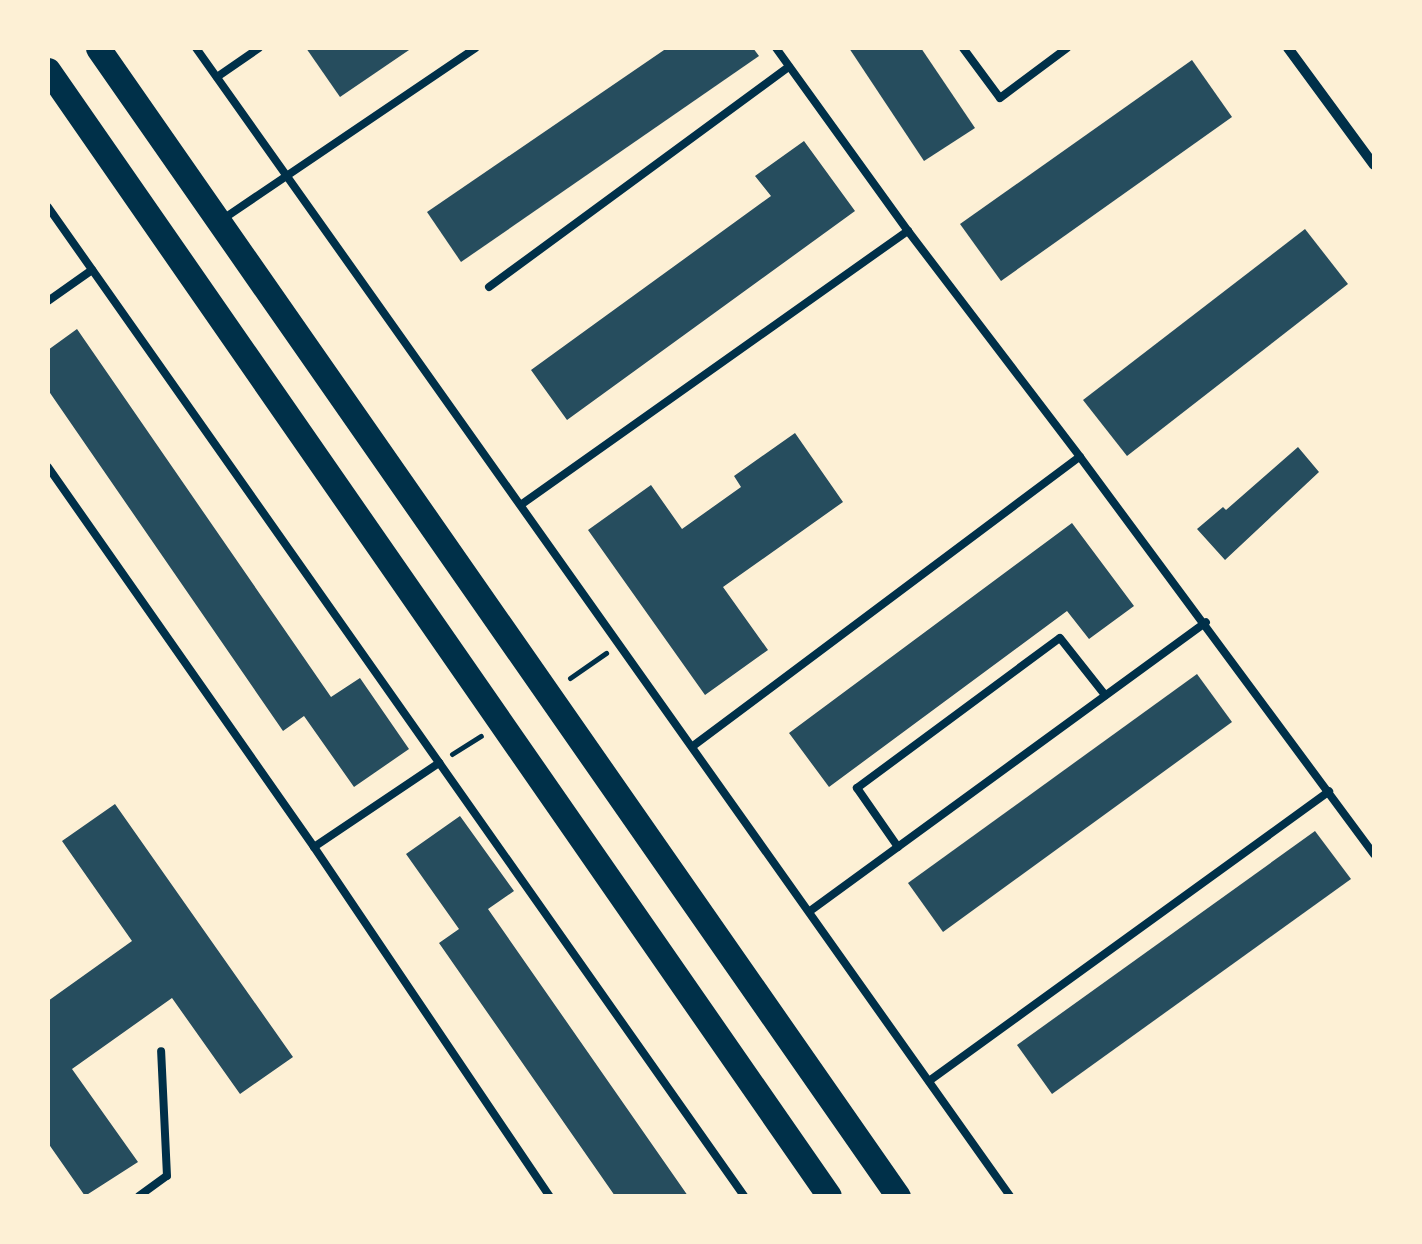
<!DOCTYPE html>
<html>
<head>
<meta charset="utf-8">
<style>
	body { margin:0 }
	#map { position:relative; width:1422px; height:1244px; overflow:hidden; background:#fdf0d5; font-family:"Work Sans",sans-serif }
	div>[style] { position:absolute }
	.building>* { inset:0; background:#264d5e }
	.path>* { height:5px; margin:-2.5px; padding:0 2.5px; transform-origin:2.5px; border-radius:2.5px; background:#003049 }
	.service>* { height:8px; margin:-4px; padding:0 4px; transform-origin:4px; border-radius:4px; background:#003049 }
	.minor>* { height:10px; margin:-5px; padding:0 5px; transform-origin:5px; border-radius:5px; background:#003049 }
	.primary>* { height:25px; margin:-12.5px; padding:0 12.5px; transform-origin:12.5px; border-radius:12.5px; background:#003049 }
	span { translate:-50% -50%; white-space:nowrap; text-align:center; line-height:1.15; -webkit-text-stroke:9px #fdf0d5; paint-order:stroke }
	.frame { position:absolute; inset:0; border:50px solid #fdf0d5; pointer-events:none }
</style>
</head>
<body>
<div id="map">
	<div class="building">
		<i style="clip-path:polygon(306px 48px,412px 48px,340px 97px)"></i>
		<i style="clip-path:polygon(667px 48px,753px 48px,759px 56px,461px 262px,427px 212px)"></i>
		<i style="clip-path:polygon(849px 48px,921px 48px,975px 128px,924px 161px)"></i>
		<i style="clip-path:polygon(1192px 60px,1232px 117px,1001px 281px,960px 224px)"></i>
		<i style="clip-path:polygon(804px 141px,855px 211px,567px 420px,531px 370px,771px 196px,755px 176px)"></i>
		<i style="clip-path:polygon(1305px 229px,1348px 284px,1127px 456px,1083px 400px)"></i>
		<i style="clip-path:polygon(77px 329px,331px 697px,360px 678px,409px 749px,354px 787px,304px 716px,283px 731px,48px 390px,48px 350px)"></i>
		<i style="clip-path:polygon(795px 433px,843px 502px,723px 587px,768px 650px,705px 695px,588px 530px,651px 485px,682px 529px,741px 487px,734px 476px)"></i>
		<i style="clip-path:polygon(1298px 447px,1319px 472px,1225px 560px,1197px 529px,1223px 507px,1226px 510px)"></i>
		<i style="clip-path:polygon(1072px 523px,1134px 606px,1089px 639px,1067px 611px,829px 787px,789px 733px)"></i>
		<i style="clip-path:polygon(1197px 674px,1232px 722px,943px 932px,908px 883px)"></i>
		<i style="clip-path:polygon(115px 804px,293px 1057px,240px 1094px,172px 998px,72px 1069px,138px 1162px,85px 1196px,48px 1143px,48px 1001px,132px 941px,62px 841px)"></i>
		<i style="clip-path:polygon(460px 816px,514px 891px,488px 909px,688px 1196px,615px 1196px,439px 943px,459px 929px,406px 854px)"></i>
		<i style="clip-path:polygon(1315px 831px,1351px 879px,1052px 1094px,1017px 1045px)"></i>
	</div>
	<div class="path">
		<i style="left:570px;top:678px;width:44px;rotate:-34.8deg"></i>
		<i style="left:452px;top:754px;width:34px;rotate:-32deg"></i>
	</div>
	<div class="service">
		<i style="left:196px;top:48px;width:1407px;rotate:54.66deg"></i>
		<i style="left:776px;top:48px;width:226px;rotate:54.2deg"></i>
		<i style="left:908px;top:231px;width:284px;rotate:52.7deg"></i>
		<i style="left:963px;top:48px;width:62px;rotate:53.5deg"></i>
		<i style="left:1000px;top:98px;width:84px;rotate:-36.7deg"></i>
		<i style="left:217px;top:77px;width:51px;rotate:-34.6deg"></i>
		<i style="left:48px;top:207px;width:1209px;rotate:54.86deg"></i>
		<i style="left:223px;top:219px;width:305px;rotate:-34.1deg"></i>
		<i style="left:489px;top:287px;width:372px;rotate:-36.3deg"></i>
		<i style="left:48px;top:301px;width:54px;rotate:-35.2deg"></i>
		<i style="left:48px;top:467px;width:464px;rotate:55deg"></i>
		<i style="left:314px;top:847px;width:421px;rotate:56deg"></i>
		<i style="left:522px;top:504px;width:473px;rotate:-35.3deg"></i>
		<i style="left:693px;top:746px;width:483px;rotate:-36.8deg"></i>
		<i style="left:1080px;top:457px;width:494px;rotate:53.5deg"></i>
		<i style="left:314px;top:847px;width:151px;rotate:-33.9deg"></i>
		<i style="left:898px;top:847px;width:72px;rotate:-124.8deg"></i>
		<i style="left:857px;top:788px;width:252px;rotate:-36.5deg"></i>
		<i style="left:1060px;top:638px;width:73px;rotate:51.7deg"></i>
		<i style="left:810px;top:911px;width:490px;rotate:-36.1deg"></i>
		<i style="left:929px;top:1081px;width:494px;rotate:-35.9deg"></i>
		<i style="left:139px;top:1196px;width:34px;rotate:-36deg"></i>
		<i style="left:167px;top:1176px;width:125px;rotate:-92.7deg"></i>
	</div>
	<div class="minor">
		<i style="left:1288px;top:48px;width:145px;rotate:53.7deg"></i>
	</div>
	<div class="primary">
		<i style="left:98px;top:48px;width:1399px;rotate:55.13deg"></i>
		<i style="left:48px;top:70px;width:1370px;rotate:55.25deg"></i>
	</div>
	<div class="frame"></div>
</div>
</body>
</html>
